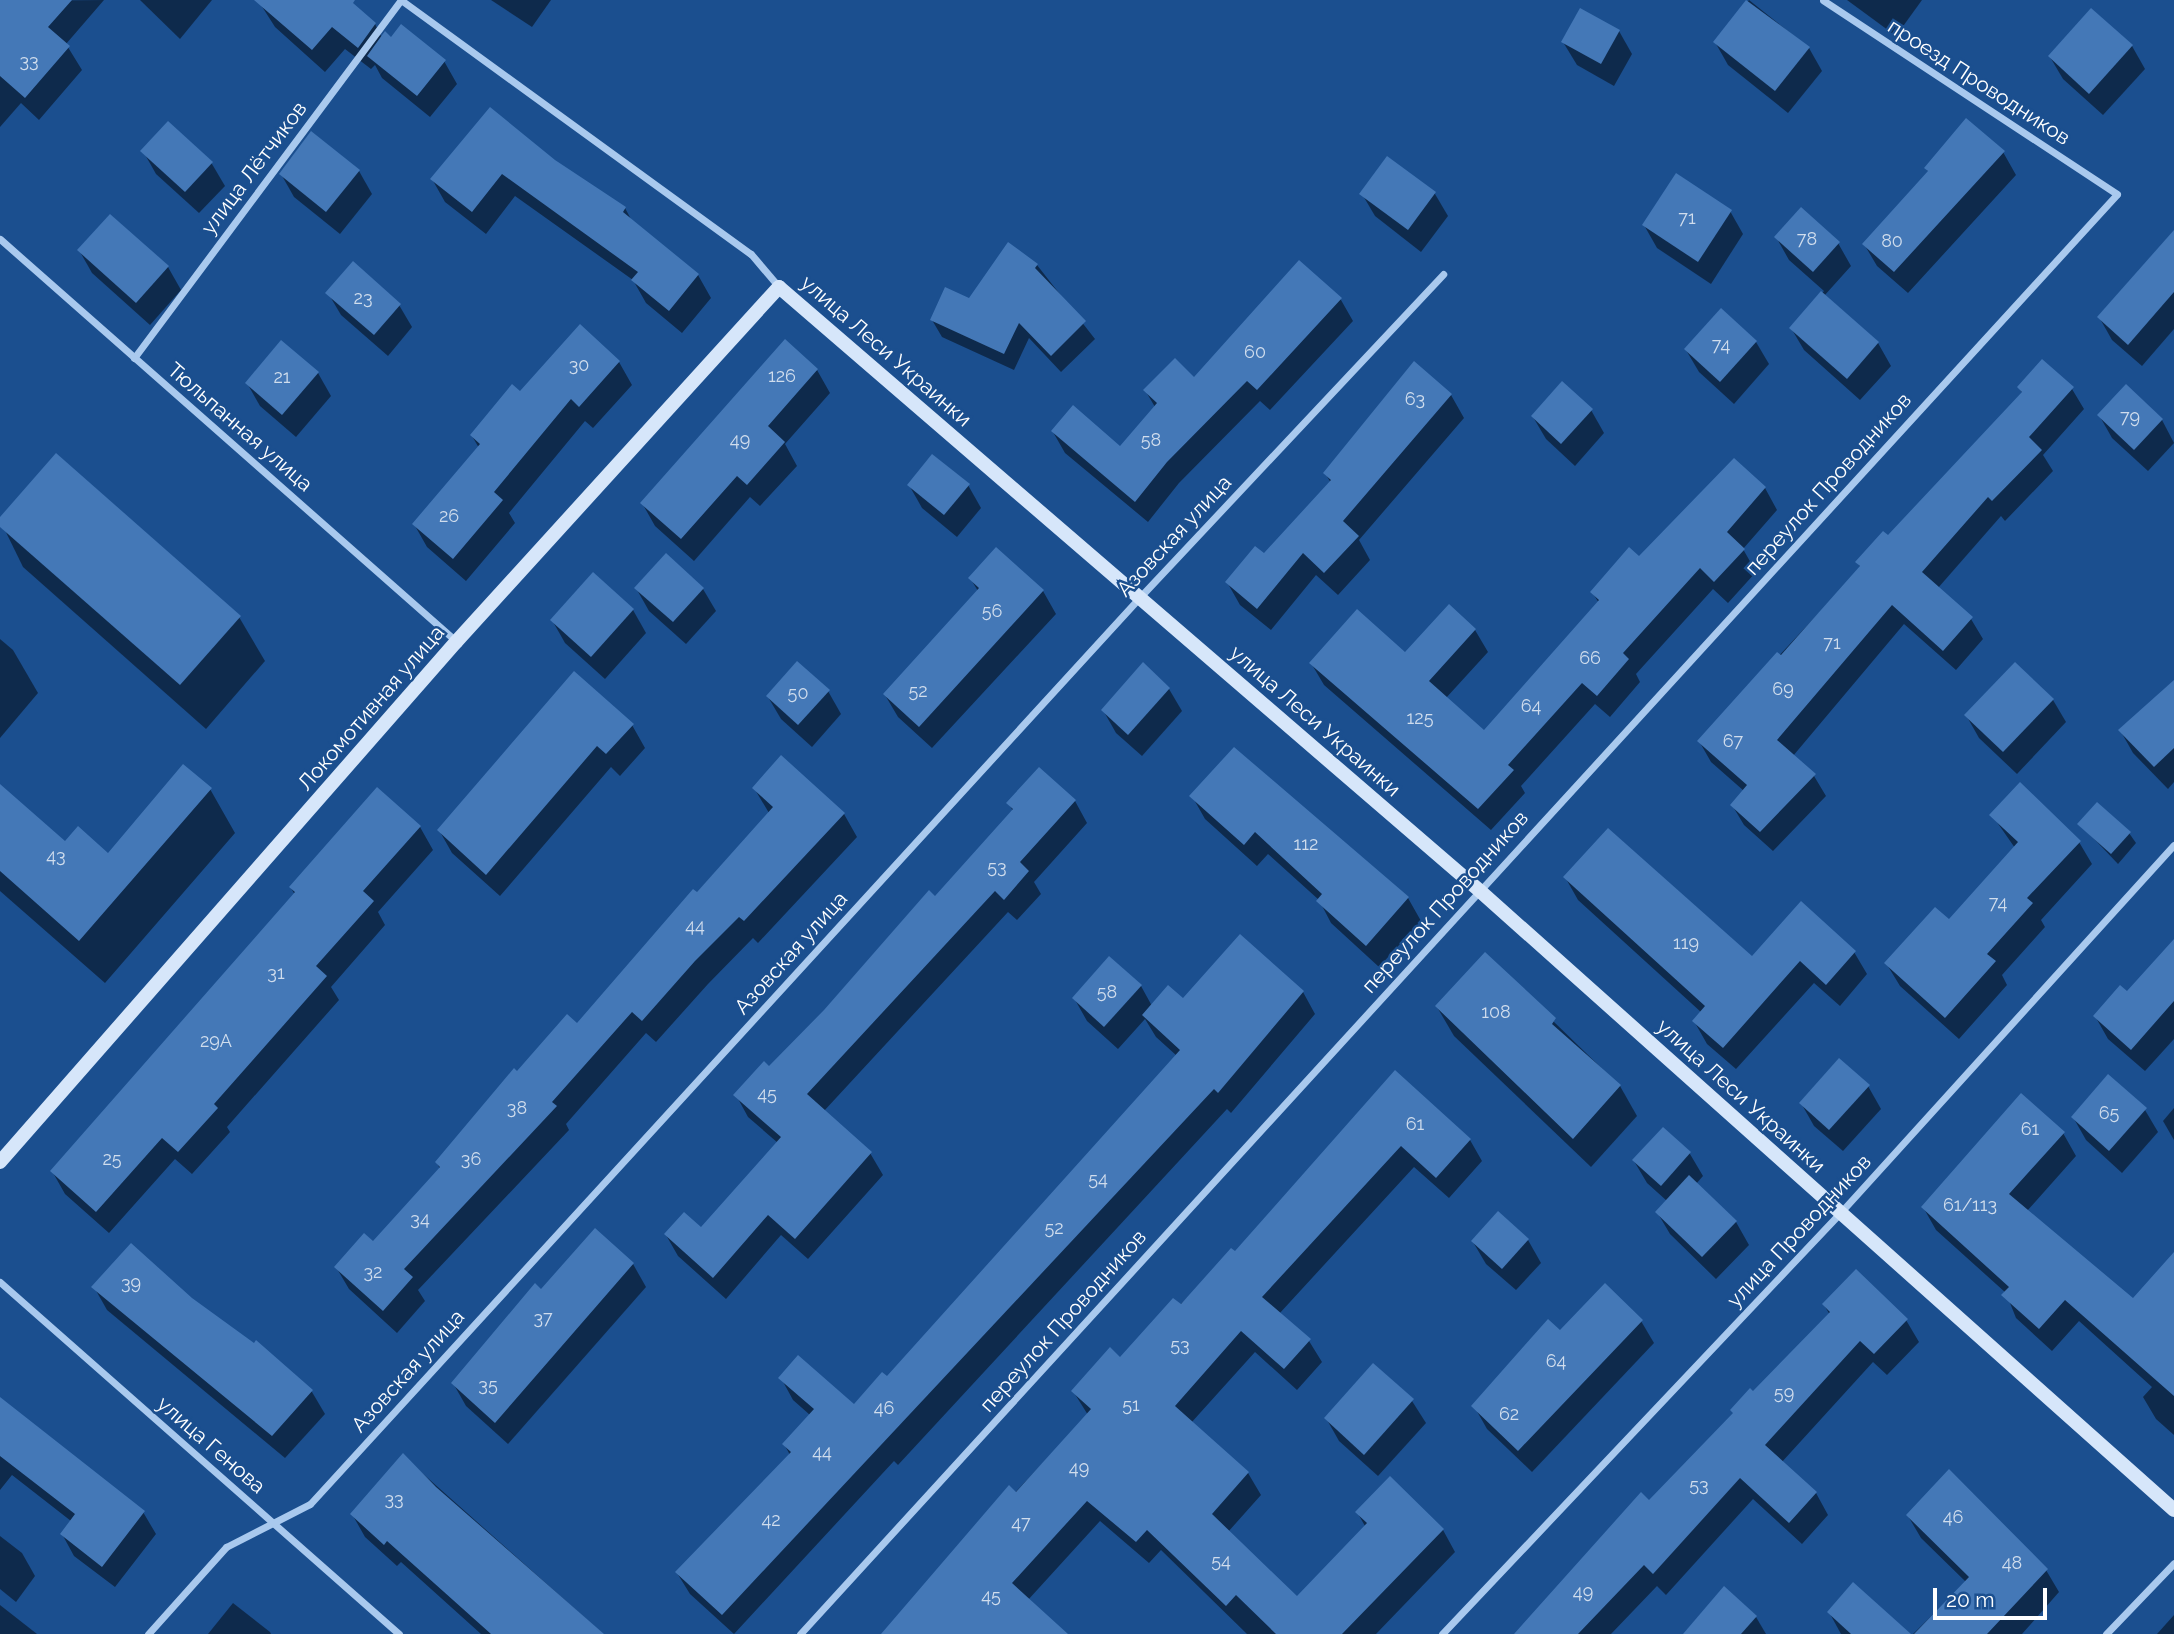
<!DOCTYPE html>
<html>
<head>
<meta charset="utf-8">
<style>
	body { margin:0 }
	#map { position:relative; width:2174px; height:1634px; overflow:hidden; background:#1b4f8f; font-family:Raleway,sans-serif }
	div>[style] { position:absolute }
	.shadow>* { inset:0; background:#0007 }
	.building>* { inset:0; background:#4478b7 }
	.street>* { height:7px; margin:-3.5px; padding:0 3.5px; transform-origin:3.5px; border-radius:3.5px; background:#a9c9ee }
	.secondary>* { height:14px; margin:-7px; padding:0 7px; transform-origin:7px; border-radius:7px; background:#d6e6fa }
	span { translate:-50% -50%; white-space:nowrap; text-align:center; line-height:1.15; -webkit-text-stroke:5px #1b4f8f; paint-order:stroke }
	.number-label { font-size:18px; color:#d0dded }
	.number-label span { -webkit-text-stroke-width:0 }
	.street-label { font-size:21px; color:#fff }
	.scale { position:absolute; left:1933px; top:1588px; width:114px; height:32px; box-sizing:border-box; border:4px solid #fff; border-top:0; padding-left:9px; font-size:21px; line-height:24px; white-space:nowrap; color:#fff; -webkit-text-stroke:5px #1b4f8f; paint-order:stroke }
</style>
</head>
<body>
<div id="map">
	<div class="shadow">
		<i style="clip-path:polygon(104px 0,66px 44px,82px 70px,39px 120px,21px 103px,0 127px,0 1px)"></i>
		<i style="clip-path:polygon(140px 0,212px 0,180px 39px)"></i>
		<i style="clip-path:polygon(265px 0,347px 0,375px 24px,382px 38px,444px 61px,457px 84px,430px 117px,382px 78px,375px 65px,371px 69px,345px 49px,325px 72px,275px 27px,261px 5px)"></i>
		<i style="clip-path:polygon(491px 0,551px 0,532px 27px)"></i>
		<i style="clip-path:polygon(1749px 0,1809px 48px,1822px 71px,1788px 113px,1728px 65px,1715px 42px)"></i>
		<i style="clip-path:polygon(1847px 0,1922px 0,1896px 36px)"></i>
		<i style="clip-path:polygon(2091px 10px,2132px 46px,2145px 69px,2103px 115px,2063px 79px,2050px 57px)"></i>
		<i style="clip-path:polygon(1619px 31px,1632px 54px,1614px 86px,1577px 65px,1563px 42px)"></i>
		<i style="clip-path:polygon(168px 123px,212px 164px,225px 186px,199px 213px,156px 174px,143px 151px)"></i>
		<i style="clip-path:polygon(2003px 152px,2016px 175px,1908px 293px,1877px 266px,1864px 244px,1929px 173px,1926px 168px)"></i>
		<i style="clip-path:polygon(554px 161px,625px 208px,633px 223px,698px 275px,711px 298px,682px 333px,646px 303px,633px 280px,515px 196px,486px 234px,445px 202px,432px 179px)"></i>
		<i style="clip-path:polygon(359px 171px,372px 194px,340px 234px,294px 197px,281px 174px)"></i>
		<i style="clip-path:polygon(1362px 194px,1435px 194px,1448px 216px,1421px 252px,1375px 216px)"></i>
		<i style="clip-path:polygon(1730px 211px,1743px 234px,1711px 284px,1657px 248px,1644px 225px)"></i>
		<i style="clip-path:polygon(2174px 233px,2174px 329px,2142px 366px,2112px 340px,2099px 317px)"></i>
		<i style="clip-path:polygon(1776px 237px,1838px 243px,1851px 266px,1824px 296px,1878px 343px,1891px 366px,1860px 400px,1804px 350px,1791px 328px,1824px 291px,1789px 260px)"></i>
		<i style="clip-path:polygon(79px 250px,168px 267px,181px 290px,150px 325px,92px 273px)"></i>
		<i style="clip-path:polygon(1300px 262px,1341px 300px,1353px 321px,1270px 410px,1260px 401px,1179px 483px,1148px 522px,1065px 453px,1053px 432px,1120px 448px,1155px 407px,1145px 390px,1194px 379px)"></i>
		<i style="clip-path:polygon(1037px 265px,1095px 339px,1061px 372px,1029px 338px,1014px 370px,942px 337px,932px 320px)"></i>
		<i style="clip-path:polygon(328px 293px,399px 305px,412px 327px,388px 356px,341px 315px)"></i>
		<i style="clip-path:polygon(1756px 342px,1769px 364px,1734px 404px,1699px 372px,1686px 350px)"></i>
		<i style="clip-path:polygon(619px 362px,632px 385px,593px 428px,585px 421px,509px 513px,515px 523px,466px 581px,427px 547px,414px 524px,479px 448px,472px 436px,520px 393px)"></i>
		<i style="clip-path:polygon(817px 370px,830px 393px,785px 444px,797px 466px,760px 506px,750px 497px,694px 561px,655px 526px,642px 503px)"></i>
		<i style="clip-path:polygon(318px 373px,331px 396px,296px 437px,260px 406px,247px 383px)"></i>
		<i style="clip-path:polygon(2019px 388px,2072px 389px,2084px 409px,2043px 455px,2053px 471px,2005px 521px,2001px 516px,1938px 588px,1971px 619px,1983px 639px,1956px 670px,1904px 624px,1793px 756px,1814px 776px,1826px 796px,1773px 851px,1744px 825px,1732px 805px,1744px 791px,1711px 762px,1699px 741px,1861px 568px,1857px 562px,1888px 538px,2023px 394px)"></i>
		<i style="clip-path:polygon(1451px 395px,1464px 418px,1359px 540px,1370px 560px,1338px 595px,1316px 575px,1271px 630px,1240px 605px,1227px 582px,1264px 556px,1331px 483px,1325px 473px)"></i>
		<i style="clip-path:polygon(1591px 410px,1604px 433px,1575px 466px,1546px 439px,1533px 417px)"></i>
		<i style="clip-path:polygon(2099px 415px,2162px 420px,2174px 443px,2148px 471px,2112px 438px)"></i>
		<i style="clip-path:polygon(1734px 461px,1765px 488px,1777px 510px,1743px 549px,1756px 572px,1728px 603px,1713px 589px,1636px 674px,1640px 682px,1610px 717px,1595px 704px,1521px 786px,1525px 793px,1491px 830px,1324px 685px,1311px 663px,1405px 654px,1449px 606px,1475px 630px,1488px 652px,1446px 698px,1484px 732px,1599px 603px,1592px 592px,1639px 558px)"></i>
		<i style="clip-path:polygon(909px 485px,968px 485px,981px 508px,957px 537px,922px 508px)"></i>
		<i style="clip-path:polygon(0 520px,239px 617px,265px 661px,206px 729px,23px 567px)"></i>
		<i style="clip-path:polygon(970px 578px,1043px 591px,1056px 614px,932px 748px,898px 717px,885px 695px,978px 591px)"></i>
		<i style="clip-path:polygon(636px 588px,703px 589px,716px 611px,686px 644px,649px 611px)"></i>
		<i style="clip-path:polygon(633px 610px,646px 633px,605px 679px,565px 643px,552px 620px)"></i>
		<i style="clip-path:polygon(0 639px,13px 650px,38px 693px,0 738px)"></i>
		<i style="clip-path:polygon(2174px 682px,2174px 782px,2168px 789px,2133px 753px,2120px 730px)"></i>
		<i style="clip-path:polygon(1169px 689px,1182px 711px,1142px 756px,1116px 733px,1103px 710px)"></i>
		<i style="clip-path:polygon(828px 691px,841px 714px,812px 747px,781px 719px,768px 697px)"></i>
		<i style="clip-path:polygon(2053px 700px,2066px 722px,2017px 774px,1979px 738px,1966px 715px)"></i>
		<i style="clip-path:polygon(632px 725px,645px 748px,620px 776px,611px 767px,500px 896px,452px 853px,439px 830px)"></i>
		<i style="clip-path:polygon(0 786px,65px 843px,108px 855px,210px 789px,235px 833px,105px 983px,0 891px)"></i>
		<i style="clip-path:polygon(754px 788px,844px 814px,857px 837px,758px 943px,753px 938px,708px 984px,656px 1042px,646px 1033px,566px 1124px,569px 1130px,418px 1290px,425px 1301px,397px 1333px,349px 1289px,336px 1267px,373px 1244px,440px 1169px,437px 1163px,517px 1073px,577px 1025px,769px 813px)"></i>
		<i style="clip-path:polygon(377px 789px,420px 827px,433px 850px,378px 912px,385px 925px,331px 987px,339px 1000px,227px 1127px,230px 1132px,192px 1174px,175px 1159px,109px 1233px,65px 1194px,52px 1171px,295px 895px,291px 888px)"></i>
		<i style="clip-path:polygon(1192px 796px,1359px 855px,1408px 898px,1421px 921px,1379px 967px,1331px 923px,1319px 900px,1268px 854px,1257px 866px,1205px 819px)"></i>
		<i style="clip-path:polygon(1075px 801px,1087px 823px,1034px 882px,1041px 894px,1017px 920px,1008px 912px,824px 1111px,870px 1153px,883px 1175px,808px 1259px,781px 1235px,726px 1299px,678px 1256px,666px 1235px,701px 1230px,778px 1143px,748px 1117px,736px 1095px,769px 1068px,935px 898px,1013px 811px,1009px 804px)"></i>
		<i style="clip-path:polygon(1992px 815px,2079px 842px,2092px 864px,2041px 920px,2045px 927px,2002px 975px,2007px 985px,1959px 1039px,1900px 986px,1886px 963px,1949px 922px,2015px 848px)"></i>
		<i style="clip-path:polygon(2080px 824px,2129px 833px,2136px 843px,2118px 864px)"></i>
		<i style="clip-path:polygon(1565px 877px,1753px 958px,1854px 952px,1867px 974px,1840px 1006px,1814px 983px,1736px 1069px,1707px 1044px,1694px 1021px,1702px 1013px,1578px 900px)"></i>
		<i style="clip-path:polygon(2174px 942px,2174px 1039px,2145px 1071px,2108px 1039px,2095px 1016px,2128px 994px)"></i>
		<i style="clip-path:polygon(1485px 955px,1620px 1086px,1637px 1116px,1591px 1167px,1454px 1036px,1437px 1007px)"></i>
		<i style="clip-path:polygon(1109px 958px,1141px 986px,1152px 1006px,1303px 992px,1315px 1014px,1231px 1113px,1227px 1109px,898px 1465px,894px 1461px,734px 1634px,690px 1594px,677px 1573px,790px 1455px,784px 1444px,810px 1415px,793px 1400px,781px 1378px,855px 1406px,887px 1379px,1177px 1056px,1156px 1037px,1145px 1019px,1118px 1049px,1087px 1021px,1074px 998px)"></i>
		<i style="clip-path:polygon(1395px 1073px,1470px 1140px,1482px 1161px,1449px 1198px,1414px 1167px,1279px 1314px,1309px 1341px,1322px 1362px,1297px 1390px,1255px 1352px,1191px 1423px,1248px 1473px,1261px 1495px,1228px 1532px,1298px 1599px,1365px 1526px,1357px 1512px,1443px 1530px,1455px 1552px,1376px 1634px,1247px 1634px,1161px 1550px,1149px 1563px,1100px 1521px,1028px 1600px,1066px 1634px,882px 1634px,1088px 1415px,1073px 1391px,1121px 1359px,1235px 1254px)"></i>
		<i style="clip-path:polygon(1868px 1086px,1881px 1109px,1843px 1151px,1814px 1126px,1801px 1103px)"></i>
		<i style="clip-path:polygon(2174px 1108px,2174px 1140px,2163px 1121px)"></i>
		<i style="clip-path:polygon(2145px 1110px,2158px 1132px,2122px 1173px,2086px 1140px,2073px 1117px)"></i>
		<i style="clip-path:polygon(1663px 1129px,1690px 1154px,1703px 1176px,1696px 1184px,1736px 1222px,1749px 1245px,1716px 1279px,1670px 1234px,1657px 1212px,1667px 1201px,1647px 1183px,1634px 1161px)"></i>
		<i style="clip-path:polygon(2063px 1133px,2076px 1156px,2027px 1211px,2133px 1301px,2174px 1255px,2174px 1435px,2156px 1419px,2143px 1397px,2152px 1387px,2079px 1321px,2052px 1351px,2016px 1318px,2006px 1293px,1936px 1230px,1923px 1207px)"></i>
		<i style="clip-path:polygon(1528px 1240px,1541px 1263px,1516px 1290px,1486px 1264px,1473px 1242px)"></i>
		<i style="clip-path:polygon(633px 1264px,646px 1287px,508px 1444px,466px 1406px,453px 1383px,541px 1291px)"></i>
		<i style="clip-path:polygon(94px 1287px,191px 1300px,312px 1392px,325px 1414px,285px 1458px,107px 1310px)"></i>
		<i style="clip-path:polygon(1824px 1305px,1906px 1320px,1919px 1342px,1887px 1375px,1873px 1362px,1781px 1463px,1816px 1493px,1828px 1515px,1802px 1544px,1753px 1499px,1666px 1595px,1657px 1586px,1611px 1634px,1518px 1634px,1641px 1495px,1649px 1503px,1830px 1315px)"></i>
		<i style="clip-path:polygon(1641px 1321px,1654px 1343px,1532px 1472px,1487px 1429px,1474px 1406px,1560px 1333px)"></i>
		<i style="clip-path:polygon(0 1399px,143px 1512px,156px 1534px,115px 1587px,74px 1556px,62px 1534px,71px 1521px,12px 1475px,0 1490px)"></i>
		<i style="clip-path:polygon(1412px 1401px,1426px 1423px,1378px 1476px,1339px 1441px,1326px 1418px)"></i>
		<i style="clip-path:polygon(403px 1456px,603px 1634px,481px 1634px,401px 1562px,397px 1566px,365px 1537px,352px 1514px)"></i>
		<i style="clip-path:polygon(1908px 1516px,2046px 1570px,2059px 1592px,2022px 1634px,1913px 1634px,1966px 1582px,1921px 1538px)"></i>
		<i style="clip-path:polygon(0 1536px,22px 1553px,35px 1576px,16px 1602px,0 1589px)"></i>
		<i style="clip-path:polygon(233px 1603px,270px 1632px,271px 1634px,208px 1634px)"></i>
		<i style="clip-path:polygon(0 1605px,37px 1634px,0 1634px)"></i>
		<i style="clip-path:polygon(1829px 1612px,1908px 1634px,1841px 1634px)"></i>
		<i style="clip-path:polygon(2174px 1615px,2174px 1634px,2157px 1634px)"></i>
		<i style="clip-path:polygon(1756px 1617px,1766px 1634px,1688px 1634px)"></i>
	</div>
	<div class="building">
		<i style="clip-path:polygon(0 0,72px 0,48px 27px,70px 46px,25px 98px,0 76px)"></i>
		<i style="clip-path:polygon(254px 0,355px 0,353px 3px,376px 23px,358px 48px,332px 27px,312px 50px)"></i>
		<i style="clip-path:polygon(1746px 0,1810px 47px,1775px 91px,1713px 42px)"></i>
		<i style="clip-path:polygon(1580px 8px,1620px 30px,1601px 64px,1561px 42px)"></i>
		<i style="clip-path:polygon(2091px 8px,2133px 45px,2089px 94px,2048px 56px)"></i>
		<i style="clip-path:polygon(401px 24px,446px 60px,417px 96px,367px 56px,385px 31px,391px 37px)"></i>
		<i style="clip-path:polygon(490px 107px,555px 160px,626px 207px,623px 212px,699px 274px,669px 311px,631px 280px,638px 272px,502px 174px,472px 212px,430px 179px)"></i>
		<i style="clip-path:polygon(1966px 118px,2005px 151px,1894px 272px,1862px 244px,1928px 171px,1924px 168px)"></i>
		<i style="clip-path:polygon(168px 121px,213px 162px,185px 192px,140px 151px)"></i>
		<i style="clip-path:polygon(311px 131px,360px 170px,326px 212px,279px 174px)"></i>
		<i style="clip-path:polygon(1387px 156px,1436px 192px,1408px 230px,1359px 194px)"></i>
		<i style="clip-path:polygon(1676px 173px,1732px 210px,1698px 262px,1642px 225px)"></i>
		<i style="clip-path:polygon(1801px 207px,1840px 242px,1813px 272px,1774px 237px)"></i>
		<i style="clip-path:polygon(110px 214px,169px 266px,136px 303px,77px 250px)"></i>
		<i style="clip-path:polygon(2174px 230px,2174px 292px,2128px 345px,2097px 317px)"></i>
		<i style="clip-path:polygon(1008px 242px,1038px 264px,1035px 268px,1086px 321px,1051px 356px,1019px 323px,1004px 354px,930px 320px,945px 287px,969px 298px)"></i>
		<i style="clip-path:polygon(1299px 260px,1342px 298px,1257px 390px,1247px 381px,1167px 462px,1135px 502px,1051px 431px,1073px 405px,1120px 446px,1157px 403px,1143px 390px,1175px 358px,1194px 377px)"></i>
		<i style="clip-path:polygon(353px 261px,401px 304px,374px 335px,325px 293px)"></i>
		<i style="clip-path:polygon(1821px 291px,1879px 342px,1847px 379px,1789px 328px)"></i>
		<i style="clip-path:polygon(1721px 308px,1757px 341px,1720px 382px,1684px 349px)"></i>
		<i style="clip-path:polygon(580px 324px,620px 361px,579px 407px,571px 399px,494px 492px,503px 500px,453px 559px,412px 524px,480px 444px,470px 435px,512px 384px,520px 391px)"></i>
		<i style="clip-path:polygon(785px 339px,818px 369px,768px 426px,785px 442px,747px 485px,737px 476px,681px 539px,640px 503px)"></i>
		<i style="clip-path:polygon(281px 340px,319px 372px,282px 415px,245px 383px)"></i>
		<i style="clip-path:polygon(2042px 359px,2074px 387px,2029px 437px,2042px 450px,1992px 501px,1988px 497px,1922px 572px,1973px 617px,1943px 651px,1892px 605px,1777px 740px,1816px 774px,1760px 832px,1730px 805px,1747px 785px,1697px 741px,1777px 652px,1781px 655px,1860px 566px,1855px 562px,1883px 531px,1888px 535px,2022px 392px,2017px 387px)"></i>
		<i style="clip-path:polygon(1414px 361px,1452px 394px,1343px 521px,1359px 536px,1324px 573px,1303px 553px,1257px 609px,1225px 582px,1255px 546px,1264px 553px,1331px 480px,1323px 473px)"></i>
		<i style="clip-path:polygon(1562px 381px,1593px 409px,1561px 444px,1531px 416px)"></i>
		<i style="clip-path:polygon(2126px 384px,2163px 419px,2134px 450px,2097px 415px)"></i>
		<i style="clip-path:polygon(56px 453px,241px 616px,180px 685px,0 527px,0 517px)"></i>
		<i style="clip-path:polygon(932px 454px,970px 484px,944px 515px,907px 485px)"></i>
		<i style="clip-path:polygon(1734px 458px,1766px 487px,1727px 532px,1745px 549px,1714px 582px,1700px 568px,1623px 653px,1629px 659px,1597px 696px,1582px 683px,1508px 765px,1514px 770px,1478px 809px,1309px 663px,1357px 609px,1405px 652px,1449px 604px,1476px 629px,1429px 681px,1484px 730px,1599px 600px,1590px 592px,1629px 547px,1639px 556px)"></i>
		<i style="clip-path:polygon(996px 547px,1044px 590px,919px 727px,883px 694px,979px 588px,968px 578px)"></i>
		<i style="clip-path:polygon(666px 553px,704px 588px,673px 622px,634px 588px)"></i>
		<i style="clip-path:polygon(593px 572px,634px 609px,591px 657px,550px 620px)"></i>
		<i style="clip-path:polygon(797px 661px,830px 690px,798px 725px,766px 696px)"></i>
		<i style="clip-path:polygon(1143px 662px,1170px 688px,1128px 735px,1101px 710px)"></i>
		<i style="clip-path:polygon(2015px 662px,2054px 699px,2003px 752px,1964px 715px)"></i>
		<i style="clip-path:polygon(574px 671px,634px 724px,606px 754px,597px 746px,486px 875px,437px 830px)"></i>
		<i style="clip-path:polygon(2174px 680px,2174px 748px,2154px 767px,2118px 730px)"></i>
		<i style="clip-path:polygon(1234px 747px,1409px 897px,1366px 946px,1316px 901px,1322px 894px,1255px 832px,1244px 845px,1189px 796px)"></i>
		<i style="clip-path:polygon(781px 755px,845px 813px,744px 921px,739px 917px,695px 961px,642px 1021px,632px 1012px,552px 1102px,557px 1106px,404px 1269px,413px 1277px,383px 1311px,334px 1267px,364px 1233px,373px 1241px,440px 1167px,435px 1162px,514px 1068px,517px 1071px,567px 1014px,577px 1023px,693px 889px,697px 892px,773px 807px,752px 788px)"></i>
		<i style="clip-path:polygon(183px 764px,212px 788px,79px 941px,0 871px,0 784px,65px 841px,78px 826px,108px 853px)"></i>
		<i style="clip-path:polygon(1039px 767px,1076px 800px,1020px 862px,1029px 871px,1004px 900px,995px 891px,807px 1094px,872px 1152px,795px 1239px,768px 1215px,713px 1278px,664px 1234px,684px 1212px,701px 1227px,781px 1137px,733px 1095px,764px 1061px,769px 1066px,824px 1010px,929px 890px,935px 896px,1013px 809px,1006px 803px)"></i>
		<i style="clip-path:polygon(2020px 782px,2081px 841px,2027px 898px,2033px 903px,1987px 954px,1996px 961px,1945px 1018px,1884px 963px,1935px 907px,1949px 919px,2018px 842px,1989px 815px)"></i>
		<i style="clip-path:polygon(377px 787px,421px 826px,363px 891px,374px 901px,316px 966px,327px 976px,214px 1104px,218px 1108px,178px 1152px,162px 1138px,96px 1212px,50px 1171px,295px 892px,289px 887px)"></i>
		<i style="clip-path:polygon(2097px 802px,2131px 832px,2111px 854px,2077px 824px)"></i>
		<i style="clip-path:polygon(1608px 828px,1752px 956px,1801px 901px,1856px 951px,1826px 985px,1800px 961px,1723px 1048px,1692px 1021px,1705px 1006px,1563px 877px)"></i>
		<i style="clip-path:polygon(1240px 934px,1304px 991px,1218px 1093px,1214px 1089px,722px 1615px,675px 1572px,791px 1452px,782px 1444px,814px 1409px,778px 1378px,798px 1355px,854px 1404px,882px 1372px,887px 1376px,1180px 1050px,1142px 1015px,1168px 985px,1183px 998px)"></i>
		<i style="clip-path:polygon(2174px 939px,2174px 1001px,2131px 1050px,2093px 1016px,2120px 985px,2127px 991px)"></i>
		<i style="clip-path:polygon(1485px 952px,1556px 1018px,1552px 1024px,1621px 1085px,1573px 1139px,1435px 1006px)"></i>
		<i style="clip-path:polygon(1109px 956px,1142px 985px,1104px 1027px,1072px 998px)"></i>
		<i style="clip-path:polygon(1839px 1058px,1870px 1085px,1829px 1130px,1799px 1103px)"></i>
		<i style="clip-path:polygon(1395px 1070px,1471px 1139px,1436px 1178px,1401px 1146px,1262px 1297px,1311px 1339px,1284px 1369px,1241px 1331px,1175px 1406px,1249px 1472px,1212px 1514px,1297px 1596px,1367px 1523px,1355px 1512px,1390px 1476px,1444px 1529px,1342px 1634px,1276px 1634px,1236px 1595px,1226px 1606px,1147px 1530px,1136px 1542px,1087px 1501px,1012px 1583px,1068px 1634px,881px 1634px,1009px 1485px,1016px 1492px,1091px 1409px,1071px 1391px,1110px 1347px,1120px 1357px,1173px 1298px,1181px 1304px,1231px 1248px,1235px 1251px)"></i>
		<i style="clip-path:polygon(2108px 1074px,2147px 1108px,2109px 1151px,2071px 1117px)"></i>
		<i style="clip-path:polygon(2021px 1093px,2065px 1132px,2009px 1194px,2133px 1298px,2174px 1252px,2174px 1396px,2065px 1300px,2039px 1329px,2001px 1295px,2009px 1287px,1921px 1207px)"></i>
		<i style="clip-path:polygon(1663px 1127px,1691px 1152px,1661px 1186px,1632px 1160px)"></i>
		<i style="clip-path:polygon(1689px 1175px,1737px 1221px,1702px 1257px,1655px 1212px)"></i>
		<i style="clip-path:polygon(1498px 1211px,1529px 1239px,1502px 1269px,1471px 1241px)"></i>
		<i style="clip-path:polygon(595px 1228px,634px 1263px,495px 1423px,451px 1383px,535px 1283px,541px 1289px)"></i>
		<i style="clip-path:polygon(131px 1243px,192px 1298px,254px 1343px,256px 1340px,313px 1390px,272px 1436px,91px 1287px)"></i>
		<i style="clip-path:polygon(1856px 1269px,1908px 1319px,1874px 1354px,1860px 1341px,1765px 1445px,1817px 1492px,1789px 1523px,1740px 1478px,1653px 1574px,1644px 1565px,1578px 1634px,1514px 1634px,1641px 1492px,1649px 1500px,1733px 1413px,1730px 1410px,1750px 1388px,1753px 1391px,1830px 1312px,1822px 1304px)"></i>
		<i style="clip-path:polygon(1605px 1283px,1643px 1320px,1518px 1451px,1471px 1406px,1548px 1319px,1560px 1330px)"></i>
		<i style="clip-path:polygon(1373px 1363px,1414px 1399px,1364px 1455px,1324px 1418px)"></i>
		<i style="clip-path:polygon(0 1397px,145px 1511px,102px 1567px,60px 1534px,75px 1514px,0 1456px)"></i>
		<i style="clip-path:polygon(403px 1453px,436px 1487px,604px 1634px,491px 1634px,387px 1541px,384px 1545px,350px 1514px)"></i>
		<i style="clip-path:polygon(1949px 1469px,2048px 1569px,1987px 1634px,1914px 1634px,1969px 1577px,1906px 1515px)"></i>
		<i style="clip-path:polygon(1853px 1582px,1911px 1634px,1851px 1634px,1827px 1612px)"></i>
		<i style="clip-path:polygon(1724px 1586px,1757px 1616px,1741px 1634px,1683px 1634px)"></i>
	</div>
	<div class="street">
		<i style="left:401px;top:0;width:432px;rotate:36deg"></i>
		<i style="left:751px;top:254px;width:43px;rotate:49.7deg"></i>
		<i style="left:0;top:239px;width:608px;rotate:41.4deg"></i>
		<i style="left:134px;top:358px;width:447px;rotate:-53.3deg"></i>
		<i style="left:0;top:1282px;width:532px;rotate:41.42deg"></i>
		<i style="left:148px;top:1634px;width:117px;rotate:-48.1deg"></i>
		<i style="left:226px;top:1547px;width:94px;rotate:-27.1deg"></i>
		<i style="left:310px;top:1504px;width:1229px;rotate:-47.54deg"></i>
		<i style="left:1140px;top:597px;width:443px;rotate:-46.8deg"></i>
		<i style="left:800px;top:1634px;width:1951px;rotate:-47.55deg"></i>
		<i style="left:2117px;top:194px;width:352px;rotate:-146.6deg"></i>
		<i style="left:1442px;top:1634px;width:579px;rotate:-46.61deg"></i>
		<i style="left:1840px;top:1213px;width:497px;rotate:-47.8deg"></i>
		<i style="left:2106px;top:1634px;width:98px;rotate:-46.2deg"></i>
	</div>
	<div class="secondary">
		<i style="left:0;top:1162px;width:692px;rotate:-48.75deg"></i>
		<i style="left:456px;top:642px;width:480px;rotate:-47.7deg"></i>
		<i style="left:779px;top:287px;width:925px;rotate:40.75deg"></i>
		<i style="left:1480px;top:891px;width:930px;rotate:41.73deg"></i>
	</div>
	<div class="number-label">
		<span style="left:29px;top:61px">33</span>
		<span style="left:1687px;top:218px">71</span>
		<span style="left:1807px;top:239px">78</span>
		<span style="left:1892px;top:241px">80</span>
		<span style="left:363px;top:298px">23</span>
		<span style="left:1721px;top:345px">74</span>
		<span style="left:1255px;top:352px">60</span>
		<span style="left:579px;top:365px">30</span>
		<span style="left:782px;top:376px">126</span>
		<span style="left:282px;top:377px">21</span>
		<span style="left:1415px;top:399px">63</span>
		<span style="left:2130px;top:417px">79</span>
		<span style="left:740px;top:440px">49</span>
		<span style="left:1151px;top:440px">58</span>
		<span style="left:449px;top:516px">26</span>
		<span style="left:992px;top:611px">56</span>
		<span style="left:1832px;top:643px">71</span>
		<span style="left:1590px;top:658px">66</span>
		<span style="left:1783px;top:689px">69</span>
		<span style="left:918px;top:691px">52</span>
		<span style="left:798px;top:693px">50</span>
		<span style="left:1531px;top:706px">64</span>
		<span style="left:1420px;top:718px">125</span>
		<span style="left:1733px;top:741px">67</span>
		<span style="left:1306px;top:844px">112</span>
		<span style="left:56px;top:856px">43</span>
		<span style="left:997px;top:867px">53</span>
		<span style="left:1998px;top:903px">74</span>
		<span style="left:695px;top:926px">44</span>
		<span style="left:1686px;top:943px">119</span>
		<span style="left:276px;top:973px">31</span>
		<span style="left:1107px;top:992px">58</span>
		<span style="left:1496px;top:1012px">108</span>
		<span style="left:216px;top:1041px">29А</span>
		<span style="left:767px;top:1094px">45</span>
		<span style="left:517px;top:1108px">38</span>
		<span style="left:2109px;top:1113px">65</span>
		<span style="left:1415px;top:1124px">61</span>
		<span style="left:2030px;top:1129px">61</span>
		<span style="left:112px;top:1159px">25</span>
		<span style="left:471px;top:1159px">36</span>
		<span style="left:1098px;top:1179px">54</span>
		<span style="left:1970px;top:1205px">61/113</span>
		<span style="left:420px;top:1219px">34</span>
		<span style="left:1054px;top:1228px">52</span>
		<span style="left:373px;top:1272px">32</span>
		<span style="left:131px;top:1283px">39</span>
		<span style="left:543px;top:1318px">37</span>
		<span style="left:1180px;top:1345px">53</span>
		<span style="left:1556px;top:1361px">64</span>
		<span style="left:488px;top:1385px">35</span>
		<span style="left:1784px;top:1393px">59</span>
		<span style="left:1131px;top:1405px">51</span>
		<span style="left:884px;top:1408px">46</span>
		<span style="left:1509px;top:1414px">62</span>
		<span style="left:822px;top:1452px">44</span>
		<span style="left:1079px;top:1468px">49</span>
		<span style="left:1699px;top:1485px">53</span>
		<span style="left:394px;top:1499px">33</span>
		<span style="left:1953px;top:1517px">46</span>
		<span style="left:771px;top:1520px">42</span>
		<span style="left:1021px;top:1523px">47</span>
		<span style="left:1221px;top:1561px">54</span>
		<span style="left:2012px;top:1563px">48</span>
		<span style="left:1583px;top:1592px">49</span>
		<span style="left:991px;top:1596px">45</span>
	</div>
	<div class="street-label">
		<span style="left:1979px;top:82px;rotate:33deg">проезд Проводников</span>
		<span style="left:254px;top:168px;rotate:-53deg">улица Лётчиков</span>
		<span style="left:886px;top:351px;rotate:41deg">улица Леси Украинки</span>
		<span style="left:240px;top:427px;rotate:41deg">Тюльпанная улица</span>
		<span style="left:1828px;top:484px;rotate:-48deg">переулок Проводников</span>
		<span style="left:1174px;top:536px;rotate:-47deg">Азовская улица</span>
		<span style="left:371px;top:708px;rotate:-49deg">Локомотивная улица</span>
		<span style="left:1315px;top:721px;rotate:41deg">улица Леси Украинки</span>
		<span style="left:1445px;top:902px;rotate:-48deg">переулок Проводников</span>
		<span style="left:791px;top:953px;rotate:-48deg">Азовская улица</span>
		<span style="left:1741px;top:1096px;rotate:42deg">улица Леси Украинки</span>
		<span style="left:1799px;top:1231px;rotate:-47deg">улица Проводников</span>
		<span style="left:1063px;top:1321px;rotate:-48deg">переулок Проводников</span>
		<span style="left:408px;top:1371px;rotate:-48deg">Азовская улица</span>
		<span style="left:211px;top:1445px;rotate:41deg">улица Генова</span>
	</div>
	<div class="scale">20 m</div>
</div>
</body>
</html>
